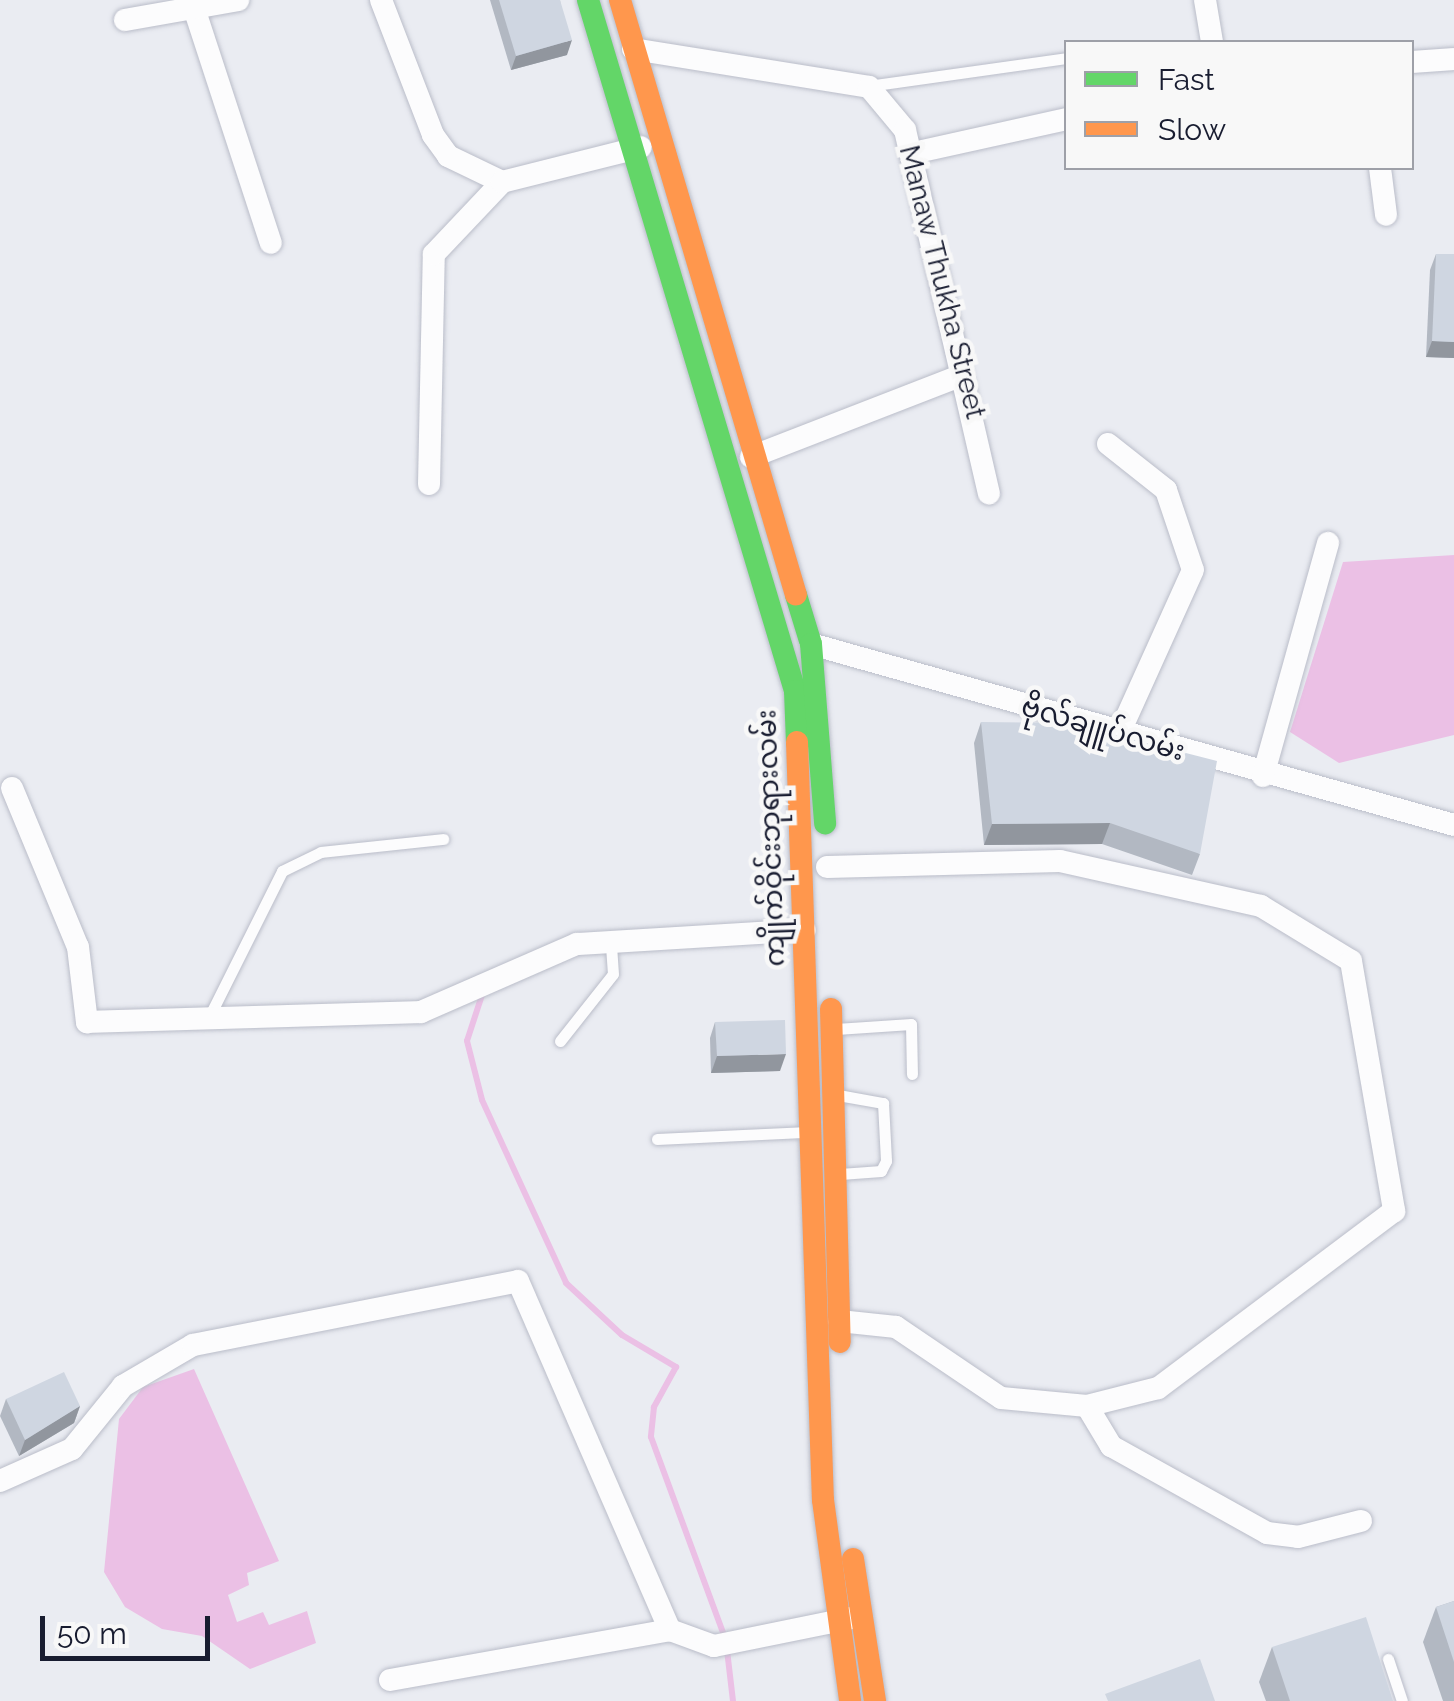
<!DOCTYPE html>
<html>
<head>
<meta charset="utf-8">
<style>
	body { margin:0 }
	#map { position:relative; width:1454px; height:1701px; overflow:hidden; background:#eaecf2; font-family:Raleway,"Noto Sans Myanmar",sans-serif }
	div>[style] { position:absolute }
	.water>* { inset:0; background:#ebc0e5 }
	.stream>* { height:6px; margin:-3px; padding:0 3px; transform-origin:3px; border-radius:3px; background:#ebc0e5 }
	.roads { filter:drop-shadow(0 0 2px #babdc9) drop-shadow(0 0 2px #babdc9) }
	.lane>* { height:11px; margin:-5.5px; padding:0 5.5px; transform-origin:5.5px; border-radius:5.5px; background:#fcfcfd }
	.street>* { height:22px; margin:-11px; padding:0 11px; transform-origin:11px; border-radius:11px; background:#fcfcfd }
	.fast>* { height:22px; margin:-11px; padding:0 11px; transform-origin:11px; border-radius:11px; background:#63d668 }
	.slow>* { height:22px; margin:-11px; padding:0 11px; transform-origin:11px; border-radius:11px; background:#ff974d }
	.wall>* { inset:0; background:#b2b8c2 }
	.shaded-wall>* { inset:0; background:#91969e }
	.building>* { inset:0; background:#cfd6e1 }
	span { translate:-50% -50%; white-space:nowrap; text-align:center; line-height:1.15; -webkit-text-stroke:9px #f8f8f8; paint-order:stroke }
	.street-label { font-size:28px; color:#181c30 }
	.legend { position:absolute; left:1064px; top:40px; width:350px; height:130px; box-sizing:border-box; background:#f8f8f8; border:2px solid #9ea0a8; margin:0; padding:12px 18px; list-style:none; font-size:30px; color:#181c30 }
	.legend li { display:flex; align-items:center; gap:20px; height:50px }
	.legend b { width:50px; border:2px solid #9ea0a8 }
	.scale { position:absolute; left:40px; top:1616px; width:170px; height:45px; box-sizing:border-box; border:5px solid #181c30; border-top:0; padding-left:12px; font-size:30px; line-height:35px; white-space:nowrap; color:#181c30; -webkit-text-stroke:8px #f8f8f8; paint-order:stroke }
</style>
</head>
<body>
<div id="map">
	<div class="water">
		<i style="clip-path:polygon(1454px 555px,1454px 735px,1339px 763px,1290px 732px,1343px 562px)"></i>
		<i style="clip-path:polygon(194px 1369px,279px 1561px,247px 1573px,249px 1585px,228px 1595px,237px 1622px,263px 1612px,269px 1625px,307px 1611px,316px 1643px,250px 1669px,202px 1636px,162px 1629px,125px 1607px,104px 1572px,119px 1419px,143px 1387px)"></i>
	</div>
	<div class="stream">
		<i style="left:482px;top:995px;width:48px;rotate:108.1deg"></i>
		<i style="left:467px;top:1041px;width:61px;rotate:75.7deg"></i>
		<i style="left:482px;top:1100px;width:201px;rotate:65.3deg"></i>
		<i style="left:566px;top:1283px;width:76px;rotate:42.9deg"></i>
		<i style="left:622px;top:1335px;width:63px;rotate:30.7deg"></i>
		<i style="left:676px;top:1367px;width:46px;rotate:118.8deg"></i>
		<i style="left:654px;top:1407px;width:30px;rotate:96deg"></i>
		<i style="left:651px;top:1437px;width:214px;rotate:69.8deg"></i>
		<i style="left:727px;top:1650px;width:51px;rotate:83.3deg"></i>
	</div>
	<div class="roads">
		<div class="lane">
			<i style="left:868px;top:86px;width:200px;rotate:-8deg"></i>
			<i style="left:210px;top:1015px;width:161px;rotate:-63.4deg"></i>
			<i style="left:282px;top:871px;width:43px;rotate:-26deg"></i>
			<i style="left:321px;top:852px;width:123px;rotate:-6.1deg"></i>
			<i style="left:836px;top:1029px;width:75px;rotate:-3.8deg"></i>
			<i style="left:911px;top:1024px;width:50px;rotate:88.9deg"></i>
			<i style="left:560px;top:1041px;width:85px;rotate:-51.7deg"></i>
			<i style="left:613px;top:974px;width:32px;rotate:-94deg"></i>
			<i style="left:838px;top:1095px;width:46px;rotate:10.1deg"></i>
			<i style="left:883px;top:1103px;width:58px;rotate:87deg"></i>
			<i style="left:886px;top:1161px;width:11px;rotate:117deg"></i>
			<i style="left:881px;top:1171px;width:41px;rotate:175.8deg"></i>
			<i style="left:657px;top:1139px;width:151px;rotate:-2.7deg"></i>
			<i style="left:1388px;top:1659px;width:44px;rotate:71.6deg"></i>
		</div>
		<div class="street">
			<i style="left:381px;top:0;width:145px;rotate:68.9deg"></i>
			<i style="left:433px;top:135px;width:26px;rotate:54deg"></i>
			<i style="left:448px;top:156px;width:60px;rotate:25.7deg"></i>
			<i style="left:1205px;top:0;width:43px;rotate:80.5deg"></i>
			<i style="left:194px;top:8px;width:247px;rotate:71.9deg"></i>
			<i style="left:125px;top:20px;width:115px;rotate:-10deg"></i>
			<i style="left:633px;top:49px;width:239px;rotate:9.1deg"></i>
			<i style="left:869px;top:87px;width:56px;rotate:50.1deg"></i>
			<i style="left:905px;top:130px;width:373px;rotate:77deg"></i>
			<i style="left:1412px;top:62px;width:42px;rotate:-4.1deg"></i>
			<i style="left:913px;top:153px;width:157px;rotate:-12.5deg"></i>
			<i style="left:1380px;top:168px;width:47px;rotate:82.7deg"></i>
			<i style="left:1108px;top:444px;width:74px;rotate:38.4deg"></i>
			<i style="left:1166px;top:490px;width:84px;rotate:71.4deg"></i>
			<i style="left:1193px;top:570px;width:180px;rotate:114.3deg"></i>
			<i style="left:751px;top:457px;width:224px;rotate:-21.2deg"></i>
			<i style="left:429px;top:484px;width:230px;rotate:-88.8deg"></i>
			<i style="left:434px;top:254px;width:99px;rotate:-46.6deg"></i>
			<i style="left:502px;top:182px;width:143px;rotate:-14.1deg"></i>
			<i style="left:811px;top:644px;width:668px;rotate:15.72deg"></i>
			<i style="left:1263px;top:776px;width:242px;rotate:-74.4deg"></i>
			<i style="left:12px;top:788px;width:172px;rotate:67.5deg"></i>
			<i style="left:78px;top:947px;width:76px;rotate:83.2deg"></i>
			<i style="left:87px;top:1022px;width:334px;rotate:-1.7deg"></i>
			<i style="left:421px;top:1012px;width:170px;rotate:-23.6deg"></i>
			<i style="left:577px;top:944px;width:228px;rotate:-3.5deg"></i>
			<i style="left:827px;top:867px;width:233px;rotate:-1.5deg"></i>
			<i style="left:1060px;top:861px;width:206px;rotate:12.6deg"></i>
			<i style="left:1261px;top:906px;width:105px;rotate:31.4deg"></i>
			<i style="left:1351px;top:961px;width:254px;rotate:80.2deg"></i>
			<i style="left:1394px;top:1211px;width:295px;rotate:143.1deg"></i>
			<i style="left:1158px;top:1388px;width:73px;rotate:165.8deg"></i>
			<i style="left:1087px;top:1406px;width:86px;rotate:-174.7deg"></i>
			<i style="left:1001px;top:1398px;width:127px;rotate:-145.9deg"></i>
			<i style="left:896px;top:1327px;width:57px;rotate:-174deg"></i>
			<i style="left:1087px;top:1406px;width:47px;rotate:59deg"></i>
			<i style="left:1111px;top:1446px;width:179px;rotate:29.1deg"></i>
			<i style="left:1267px;top:1533px;width:31px;rotate:7deg"></i>
			<i style="left:1298px;top:1537px;width:65px;rotate:-14.3deg"></i>
			<i style="left:0;top:1481px;width:79px;rotate:-24deg"></i>
			<i style="left:72px;top:1449px;width:81px;rotate:-51deg"></i>
			<i style="left:123px;top:1386px;width:81px;rotate:-30.4deg"></i>
			<i style="left:193px;top:1345px;width:331px;rotate:-11.1deg"></i>
			<i style="left:518px;top:1281px;width:381px;rotate:66.5deg"></i>
			<i style="left:390px;top:1680px;width:284px;rotate:-10.1deg"></i>
			<i style="left:670px;top:1630px;width:47px;rotate:20deg"></i>
			<i style="left:714px;top:1646px;width:141px;rotate:-11.5deg"></i>
		</div>
		<div class="fast">
			<i style="left:588px;top:0;width:721px;rotate:73.32deg"></i>
			<i style="left:795px;top:691px;width:51px;rotate:87.8deg"></i>
			<i style="left:796px;top:595px;width:51px;rotate:73deg"></i>
			<i style="left:811px;top:644px;width:180px;rotate:85.5deg"></i>
		</div>
		<div class="slow">
			<i style="left:620px;top:0;width:620px;rotate:73.52deg"></i>
			<i style="left:797px;top:742px;width:758px;rotate:88.04deg"></i>
			<i style="left:823px;top:1500px;width:203px;rotate:82.3deg"></i>
			<i style="left:831px;top:1009px;width:333px;rotate:88.5deg"></i>
			<i style="left:853px;top:1559px;width:144px;rotate:81.2deg"></i>
		</div>
	</div>
	<div class="wall">
		<i style="clip-path:polygon(490px 0,560px 0,567px 55px,511px 70px)"></i>
		<i style="clip-path:polygon(1436px 254px,1454px 254px,1454px 358px,1426px 357px,1430px 270px)"></i>
		<i style="clip-path:polygon(981px 722px,1200px 854px,1192px 875px,1102px 844px,984px 845px,974px 743px)"></i>
		<i style="clip-path:polygon(715px 1022px,780px 1071px,711px 1073px,710px 1038px)"></i>
		<i style="clip-path:polygon(6px 1399px,80px 1406px,74px 1423px,19px 1456px,0 1416px)"></i>
		<i style="clip-path:polygon(1454px 1601px,1454px 1701px,1443px 1701px,1423px 1642px,1436px 1607px)"></i>
		<i style="clip-path:polygon(1272px 1647px,1393px 1701px,1266px 1701px,1259px 1682px)"></i>
	</div>
	<div class="shaded-wall">
		<i style="clip-path:polygon(572px 40px,567px 55px,511px 70px,516px 56px)"></i>
		<i style="clip-path:polygon(1432px 341px,1454px 342px,1454px 358px,1426px 357px)"></i>
		<i style="clip-path:polygon(1110px 823px,1102px 844px,984px 845px,992px 824px)"></i>
		<i style="clip-path:polygon(786px 1054px,780px 1071px,711px 1073px,717px 1056px)"></i>
		<i style="clip-path:polygon(80px 1406px,74px 1423px,19px 1456px,25px 1440px)"></i>
	</div>
	<div class="building">
		<i style="clip-path:polygon(499px 0,560px 0,572px 40px,516px 56px)"></i>
		<i style="clip-path:polygon(1436px 254px,1454px 254px,1454px 342px,1432px 341px)"></i>
		<i style="clip-path:polygon(981px 722px,1069px 723px,1217px 761px,1200px 854px,1110px 823px,992px 824px)"></i>
		<i style="clip-path:polygon(785px 1020px,786px 1054px,717px 1056px,715px 1022px)"></i>
		<i style="clip-path:polygon(64px 1372px,80px 1406px,25px 1440px,6px 1399px)"></i>
		<i style="clip-path:polygon(1454px 1601px,1454px 1662px,1436px 1607px)"></i>
		<i style="clip-path:polygon(1366px 1617px,1393px 1701px,1290px 1701px,1272px 1647px)"></i>
		<i style="clip-path:polygon(1200px 1659px,1215px 1701px,1108px 1701px,1105px 1694px)"></i>
	</div>
	<div class="street-label">
		<span style="left:942px;top:282px;rotate:76deg">Manaw Thukha Street</span>
		<span style="left:1103px;top:729px;rotate:16deg">ဗိုလ်ချူပ်လမ်း</span>
		<span style="left:771px;top:838px;rotate:-92deg">ကျိုက်ဝိုင်းဘုရားလမ်း</span>
	</div>
	<ul class="legend">
	<li><b style="height:12px;background:#63d668"></b>Fast</li>
	<li><b style="height:12px;background:#ff974d"></b>Slow</li>
	</ul>
	<div class="scale">50 m</div>
</div>
</body>
</html>
